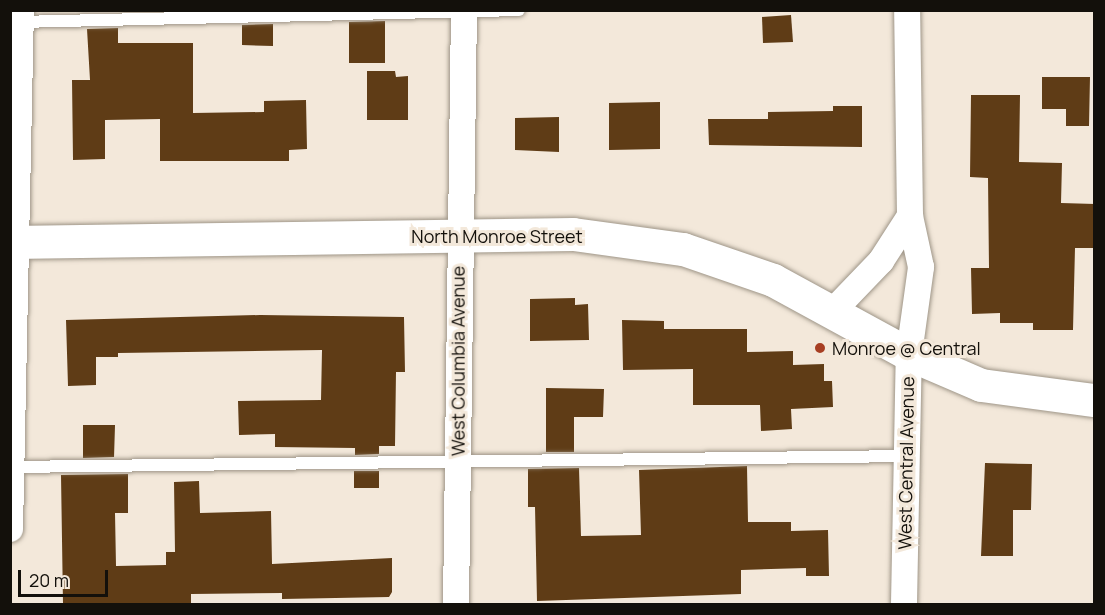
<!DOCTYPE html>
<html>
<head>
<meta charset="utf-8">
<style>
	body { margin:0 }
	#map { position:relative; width:1105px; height:615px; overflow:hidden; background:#f3e8da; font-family:Manrope,sans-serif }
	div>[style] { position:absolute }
	.building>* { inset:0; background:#5f3c16 }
	.roads { filter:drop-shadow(0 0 2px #9e9587) drop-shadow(0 0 2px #9e9587) }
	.service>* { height:12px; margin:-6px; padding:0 6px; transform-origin:6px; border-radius:6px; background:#fff }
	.minor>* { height:26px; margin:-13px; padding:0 13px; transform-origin:13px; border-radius:13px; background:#fff }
	.secondary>* { height:33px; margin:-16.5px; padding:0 16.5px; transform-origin:16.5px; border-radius:16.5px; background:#fff }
	.dots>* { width:16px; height:16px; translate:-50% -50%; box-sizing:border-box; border:3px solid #f3e8da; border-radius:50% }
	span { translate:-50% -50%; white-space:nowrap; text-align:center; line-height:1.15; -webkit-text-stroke:6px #f3e8da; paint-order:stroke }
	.street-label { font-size:18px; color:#13100b }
	.poi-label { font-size:18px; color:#13100b }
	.left { translate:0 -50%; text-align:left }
	.frame { position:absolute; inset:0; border:12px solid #13100b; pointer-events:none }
	.scale { position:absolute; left:18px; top:570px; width:90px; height:27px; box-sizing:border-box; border:3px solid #13100b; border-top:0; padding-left:8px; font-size:18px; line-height:21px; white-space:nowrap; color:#13100b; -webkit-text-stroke:4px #f3e8da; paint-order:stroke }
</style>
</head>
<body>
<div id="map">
	<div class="building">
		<i style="clip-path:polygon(791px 15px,793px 42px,763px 43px,762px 17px)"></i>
		<i style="clip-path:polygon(385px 21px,385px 63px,349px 63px,349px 22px)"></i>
		<i style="clip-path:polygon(273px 24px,273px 46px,242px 45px,242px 25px)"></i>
		<i style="clip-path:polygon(118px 28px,118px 43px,193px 43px,193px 113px,264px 112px,264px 101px,306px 100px,307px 149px,289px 150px,289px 161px,160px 161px,160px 119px,105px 120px,105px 159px,73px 160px,72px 80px,90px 80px,87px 29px)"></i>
		<i style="clip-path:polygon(367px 71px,395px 71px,396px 77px,408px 76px,408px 120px,367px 120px)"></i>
		<i style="clip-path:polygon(1042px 77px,1090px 77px,1089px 126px,1066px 126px,1066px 109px,1042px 109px)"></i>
		<i style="clip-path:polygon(971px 95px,1020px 95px,1019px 162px,1062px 163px,1061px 203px,1095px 204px,1093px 248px,1075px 248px,1073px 330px,1033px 330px,1033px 323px,1000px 323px,1000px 313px,972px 314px,971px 268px,989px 268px,988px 178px,970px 177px)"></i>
		<i style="clip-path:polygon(660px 102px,660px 149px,609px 150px,609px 103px)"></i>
		<i style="clip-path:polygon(833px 106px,862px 106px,862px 147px,709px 145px,708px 119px,768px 119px,768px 112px,833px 111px)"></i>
		<i style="clip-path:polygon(559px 117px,559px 152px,515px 150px,515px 118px)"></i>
		<i style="clip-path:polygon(575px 298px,575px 305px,588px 304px,589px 340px,530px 341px,530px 299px)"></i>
		<i style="clip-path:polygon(260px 315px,404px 317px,405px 372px,396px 372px,395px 446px,379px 446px,379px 454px,355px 455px,355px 448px,275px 447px,275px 434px,239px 435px,238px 401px,321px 400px,322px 350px,118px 353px,118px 357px,96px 357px,96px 385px,68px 386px,66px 320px)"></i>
		<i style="clip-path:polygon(622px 320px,664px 321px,664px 329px,747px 329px,747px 352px,793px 351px,793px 365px,824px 364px,824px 381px,832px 381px,833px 407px,791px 409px,792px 429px,761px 431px,760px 405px,693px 405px,693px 369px,623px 370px)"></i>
		<i style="clip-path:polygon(546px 388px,604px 389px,603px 417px,574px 417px,574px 452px,546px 452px)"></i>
		<i style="clip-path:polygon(83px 425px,115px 425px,114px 457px,83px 458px)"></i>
		<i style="clip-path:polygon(985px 463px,1032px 464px,1031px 510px,1013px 510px,1013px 556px,981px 556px)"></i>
		<i style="clip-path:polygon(747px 466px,748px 522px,791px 522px,791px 531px,828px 530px,829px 576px,806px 576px,806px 568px,741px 570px,741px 594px,537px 601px,535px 507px,528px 507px,528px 469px,579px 468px,581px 536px,641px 535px,639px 470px)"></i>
		<i style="clip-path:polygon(354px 471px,379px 471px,379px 488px,354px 488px)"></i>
		<i style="clip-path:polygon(128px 474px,128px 513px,115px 513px,116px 566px,166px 565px,166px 552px,175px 552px,174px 482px,199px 481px,200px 513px,271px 511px,272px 564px,392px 558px,392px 592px,389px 597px,282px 599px,282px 593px,191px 594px,191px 604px,63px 604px,61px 475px)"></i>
	</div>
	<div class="roads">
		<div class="service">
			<i style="left:18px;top:22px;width:501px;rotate:-1.37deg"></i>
			<i style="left:10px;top:467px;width:895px;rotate:-0.7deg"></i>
		</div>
		<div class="minor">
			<i style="left:832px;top:312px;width:71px;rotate:-46.1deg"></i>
			<i style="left:881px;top:261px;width:54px;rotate:-57.2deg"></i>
			<i style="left:10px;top:529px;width:519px;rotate:-88.79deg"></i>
			<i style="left:456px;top:604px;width:594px;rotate:-89.23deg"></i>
			<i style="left:904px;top:604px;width:250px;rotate:-88.9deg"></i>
			<i style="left:909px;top:354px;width:88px;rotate:-82.1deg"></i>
			<i style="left:921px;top:267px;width:52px;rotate:-102.2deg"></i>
			<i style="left:910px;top:216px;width:206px;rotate:-90.8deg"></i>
		</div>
		<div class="secondary">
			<i style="left:10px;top:242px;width:563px;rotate:-0.81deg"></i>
			<i style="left:573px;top:234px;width:111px;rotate:7.8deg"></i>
			<i style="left:683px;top:249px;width:95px;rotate:19deg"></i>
			<i style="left:773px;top:280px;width:155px;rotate:28.6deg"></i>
			<i style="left:909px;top:354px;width:78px;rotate:23.3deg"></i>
			<i style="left:981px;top:385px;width:114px;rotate:7.6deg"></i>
		</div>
	</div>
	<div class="dots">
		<i style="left:820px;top:348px;background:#a73e22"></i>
	</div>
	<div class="street-label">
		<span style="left:497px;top:236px">North Monroe Street</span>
		<span style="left:458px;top:361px;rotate:-90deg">West Columbia Avenue</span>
		<span style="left:906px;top:463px;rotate:-89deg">West Central Avenue</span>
	</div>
	<div class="poi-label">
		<span class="left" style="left:832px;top:348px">Monroe @ Central</span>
	</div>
	<div class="frame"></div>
	<div class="scale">20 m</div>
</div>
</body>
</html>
